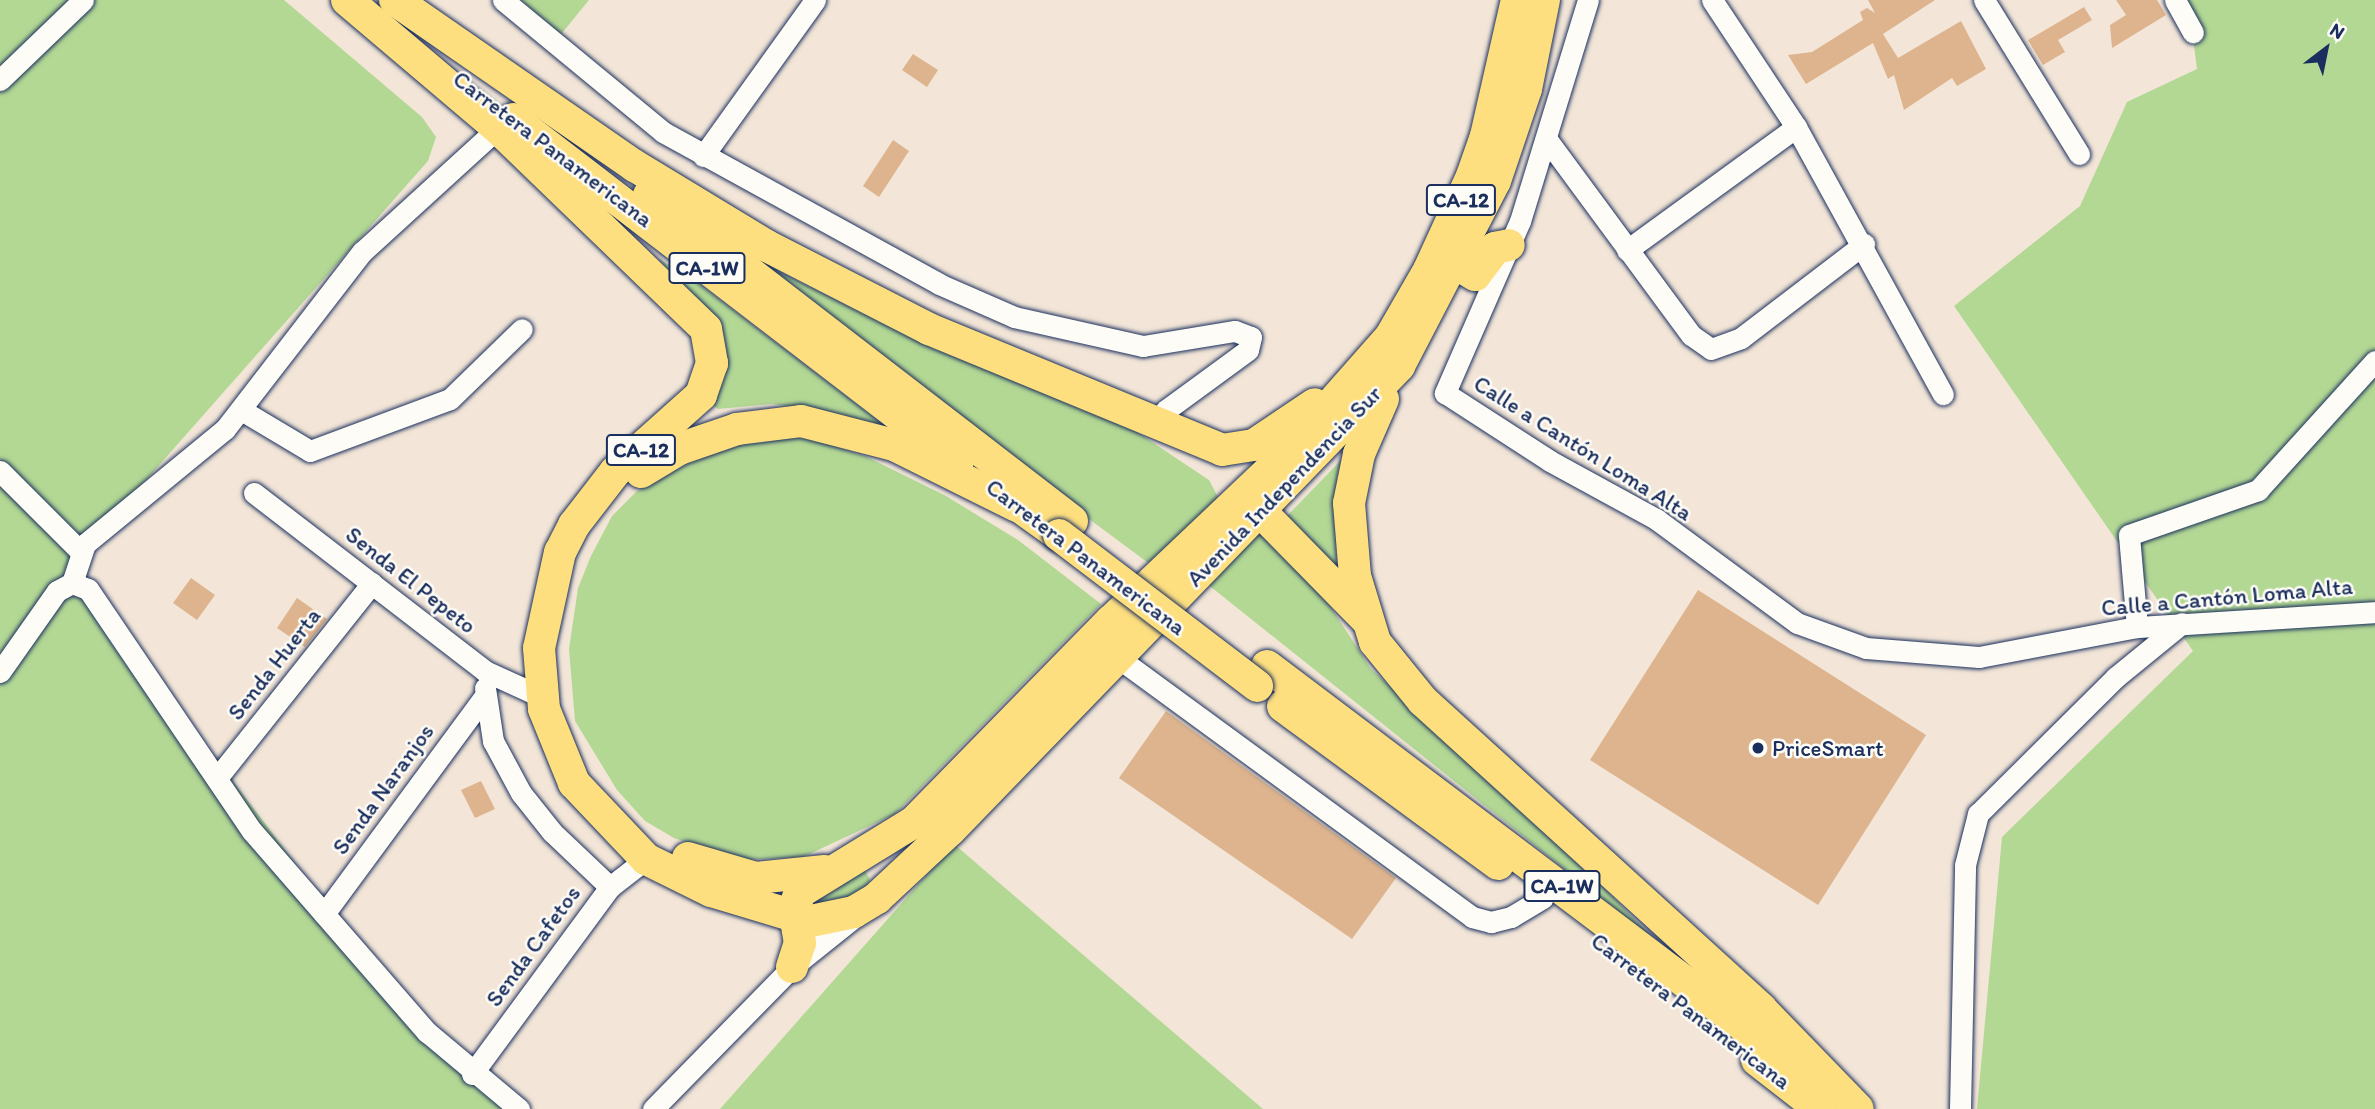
<!DOCTYPE html>
<html>
<head>
<meta charset="utf-8">
<style>
	body { margin:0 }
	#map { position:relative; width:2375px; height:1109px; overflow:hidden; background:#f3e6d8; font-family:Itim,sans-serif }
	div>[style] { position:absolute }
	.green>* { inset:0; background:#b3d894 }
	.building>* { inset:0; background:#ddb48e }
	.roads { filter:drop-shadow(0 0 2px #1b2f5e) drop-shadow(0 0 2px #1b2f5e) }
	.minor>* { height:21px; margin:-10.5px; padding:0 10.5px; transform-origin:10.5px; border-radius:10.5px; background:#fdfcf7 }
	.highway>* { height:32px; margin:-16px; padding:0 16px; transform-origin:16px; border-radius:16px; background:#fedf80 }
	.bridges { filter:drop-shadow(0 0 2px #1b2f5e) drop-shadow(0 0 2px #1b2f5e) }
	.highway-bridge>* { height:32px; margin:-16px; padding:0 16px; transform-origin:16px; border-radius:16px; background:#fedf80 }
	.dots>* { width:19px; height:19px; translate:-50% -50%; box-sizing:border-box; border:4px solid #fdfcf7; border-radius:50% }
	span { translate:-50% -50%; white-space:nowrap; text-align:center; line-height:1.15; -webkit-text-stroke:5px #fdfcf7; paint-order:stroke }
	.shield-label span { padding:2px 5px; background:#fdfcf7; border:2px solid; border-radius:5px; -webkit-text-stroke-width:0 }
	.shield-label { font-size:21px; color:#1b2f5e; font-weight:700 }
	.street-label { font-size:23px; color:#1b2f5e }
	.poi-label { font-size:23px; color:#1b2f5e }
	.left { translate:0 -50%; text-align:left }
	.north { position:absolute; left:2291px; top:14px; width:70px; height:70px; -webkit-text-stroke:5px #fdfcf7; paint-order:stroke; rotate:32deg; font-size:19px; font-weight:700; line-height:28px; text-align:center; color:#1b2f5e }
	.north::after { content:''; display:block; margin:auto; width:24px; height:32px; background:#1b2f5e; clip-path:polygon(50% 0,100% 100%,50% 72%,0 100%) }
</style>
</head>
<body>
<div id="map">
	<div class="green">
		<i style="clip-path:polygon(0 0,284px 0,422px 117px,436px 137px,428px 161px,70px 566px,411px 1016px,516px 1109px,0 1109px)"></i>
		<i style="clip-path:polygon(512px 0,589px 0,558px 38px)"></i>
		<i style="clip-path:polygon(2188px 0,2375px 0,2375px 1109px,1977px 1109px,2002px 837px,2193px 651px,1954px 306px,2080px 206px,2127px 102px,2197px 69px)"></i>
		<i style="clip-path:polygon(709px 237px,919px 341px,1107px 412px,1209px 480px,1220px 501px,1151px 565px)"></i>
		<i style="clip-path:polygon(659px 259px,690px 277px,909px 444px,816px 410px,772px 404px,718px 409px,709px 403px,723px 371px,724px 337px)"></i>
		<i style="clip-path:polygon(798px 435px,865px 456px,946px 496px,1018px 540px,1101px 604px,895px 814px,803px 857px,739px 860px,674px 838px,645px 821px,617px 790px,575px 721px,569px 649px,578px 588px,591px 556px,612px 516px,637px 491px,719px 447px)"></i>
		<i style="clip-path:polygon(1350px 451px,1335px 506px,1337px 574px,1285px 518px)"></i>
		<i style="clip-path:polygon(1258px 528px,1311px 577px,1371px 669px,1544px 827px,1661px 946px,1206px 583px)"></i>
		<i style="clip-path:polygon(954px 844px,1263px 1109px,720px 1109px)"></i>
		<i style="clip-path:polygon(864px 868px,870px 880px,861px 898px,809px 909px,813px 888px)"></i>
	</div>
	<div class="building">
		<i style="clip-path:polygon(1868px 0,1935px 0,1883px 34px,1898px 58px,1961px 21px,1986px 69px,1957px 86px,1952px 78px,1904px 110px,1894px 75px,1888px 79px,1873px 43px,1806px 84px,1788px 55px,1812px 52px,1863px 20px,1860px 12px,1867px 8px,1875px 13px)"></i>
		<i style="clip-path:polygon(2116px 0,2157px 0,2166px 15px,2112px 48px,2110px 25px,2126px 15px)"></i>
		<i style="clip-path:polygon(2084px 7px,2092px 20px,2058px 40px,2065px 52px,2043px 65px,2028px 40px)"></i>
		<i style="clip-path:polygon(913px 54px,938px 70px,927px 87px,902px 70px)"></i>
		<i style="clip-path:polygon(893px 140px,909px 151px,879px 197px,863px 186px)"></i>
		<i style="clip-path:polygon(191px 578px,215px 595px,197px 620px,173px 603px)"></i>
		<i style="clip-path:polygon(1698px 590px,1926px 735px,1818px 905px,1590px 760px)"></i>
		<i style="clip-path:polygon(297px 598px,327px 619px,305px 647px,277px 628px)"></i>
		<i style="clip-path:polygon(1166px 711px,1396px 878px,1352px 939px,1119px 778px)"></i>
		<i style="clip-path:polygon(481px 781px,495px 809px,475px 818px,461px 790px)"></i>
	</div>
	<div class="roads">
		<div class="minor">
			<i style="left:503px;top:0;width:207px;rotate:39.5deg"></i>
			<i style="left:663px;top:132px;width:315px;rotate:28.8deg"></i>
			<i style="left:939px;top:284px;width:82px;rotate:23.7deg"></i>
			<i style="left:1014px;top:317px;width:132px;rotate:12.7deg"></i>
			<i style="left:1143px;top:346px;width:93px;rotate:-9.3deg"></i>
			<i style="left:1235px;top:331px;width:17px;rotate:21deg"></i>
			<i style="left:1251px;top:337px;width:13px;rotate:103deg"></i>
			<i style="left:1248px;top:350px;width:102px;rotate:143.8deg"></i>
			<i style="left:1166px;top:410px;width:18px;rotate:117deg"></i>
			<i style="left:1588px;top:0;width:231px;rotate:107.1deg"></i>
			<i style="left:1520px;top:221px;width:188px;rotate:113.6deg"></i>
			<i style="left:1445px;top:393px;width:125px;rotate:32.9deg"></i>
			<i style="left:1550px;top:461px;width:121px;rotate:28.7deg"></i>
			<i style="left:1656px;top:519px;width:175px;rotate:36.4deg"></i>
			<i style="left:1797px;top:623px;width:73px;rotate:19.9deg"></i>
			<i style="left:1866px;top:648px;width:113px;rotate:4.6deg"></i>
			<i style="left:1979px;top:657px;width:161px;rotate:-10.8deg"></i>
			<i style="left:2137px;top:627px;width:238px;rotate:-3.6deg"></i>
			<i style="left:1712px;top:0;width:152px;rotate:56.5deg"></i>
			<i style="left:1796px;top:127px;width:305px;rotate:61.2deg"></i>
			<i style="left:1984px;top:0;width:181px;rotate:58.3deg"></i>
			<i style="left:2175px;top:0;width:37px;rotate:61deg"></i>
			<i style="left:0;top:80px;width:115px;rotate:-43.9deg"></i>
			<i style="left:1548px;top:141px;width:241px;rotate:53.6deg"></i>
			<i style="left:1691px;top:335px;width:24px;rotate:35deg"></i>
			<i style="left:1711px;top:349px;width:32px;rotate:-20deg"></i>
			<i style="left:1741px;top:338px;width:155px;rotate:-37.4deg"></i>
			<i style="left:703px;top:156px;width:192px;rotate:-54.3deg"></i>
			<i style="left:1627px;top:250px;width:209px;rotate:-36deg"></i>
			<i style="left:243px;top:411px;width:78px;rotate:30.8deg"></i>
			<i style="left:310px;top:451px;width:149px;rotate:-20.4deg"></i>
			<i style="left:450px;top:399px;width:100px;rotate:-44.2deg"></i>
			<i style="left:0;top:471px;width:113px;rotate:45deg"></i>
			<i style="left:254px;top:493px;width:292px;rotate:37.6deg"></i>
			<i style="left:485px;top:671px;width:63px;rotate:24.5deg"></i>
			<i style="left:72px;top:583px;width:41px;rotate:-71.6deg"></i>
			<i style="left:85px;top:544px;width:181px;rotate:-39.4deg"></i>
			<i style="left:225px;top:429px;width:224px;rotate:-52.3deg"></i>
			<i style="left:362px;top:252px;width:184px;rotate:-42.4deg"></i>
			<i style="left:2137px;top:627px;width:92px;rotate:-95deg"></i>
			<i style="left:2129px;top:535px;width:137px;rotate:-19.2deg"></i>
			<i style="left:2258px;top:490px;width:174px;rotate:-47.8deg"></i>
			<i style="left:1117px;top:657px;width:440px;rotate:36.2deg"></i>
			<i style="left:1472px;top:917px;width:20px;rotate:15deg"></i>
			<i style="left:1491px;top:922px;width:21px;rotate:-14deg"></i>
			<i style="left:1511px;top:917px;width:37px;rotate:-31deg"></i>
			<i style="left:0;top:672px;width:99px;rotate:-54.9deg"></i>
			<i style="left:57px;top:591px;width:17px;rotate:-28deg"></i>
			<i style="left:72px;top:583px;width:17px;rotate:21deg"></i>
			<i style="left:88px;top:589px;width:292px;rotate:55.9deg"></i>
			<i style="left:252px;top:831px;width:267px;rotate:49deg"></i>
			<i style="left:427px;top:1032px;width:120px;rotate:39.9deg"></i>
			<i style="left:485px;top:688px;width:54px;rotate:81.4deg"></i>
			<i style="left:493px;top:741px;width:59px;rotate:61.7deg"></i>
			<i style="left:521px;top:793px;width:50px;rotate:51.5deg"></i>
			<i style="left:552px;top:832px;width:80px;rotate:43.5deg"></i>
			<i style="left:217px;top:778px;width:249px;rotate:-51.5deg"></i>
			<i style="left:324px;top:914px;width:271px;rotate:-53.6deg"></i>
			<i style="left:472px;top:1074px;width:232px;rotate:-53.6deg"></i>
			<i style="left:610px;top:887px;width:46px;rotate:-37.9deg"></i>
			<i style="left:653px;top:1109px;width:199px;rotate:-45.6deg"></i>
			<i style="left:792px;top:967px;width:83px;rotate:-38.7deg"></i>
			<i style="left:1960px;top:1109px;width:244px;rotate:-88.8deg"></i>
			<i style="left:1965px;top:865px;width:53px;rotate:-75.7deg"></i>
			<i style="left:1978px;top:814px;width:194px;rotate:-44.8deg"></i>
			<i style="left:2116px;top:677px;width:85px;rotate:-39.3deg"></i>
		</div>
		<div class="highway">
			<i style="left:347px;top:0;width:198px;rotate:40.3deg"></i>
			<i style="left:498px;top:128px;width:289px;rotate:44deg"></i>
			<i style="left:706px;top:329px;width:35px;rotate:80deg"></i>
			<i style="left:712px;top:363px;width:34px;rotate:109deg"></i>
			<i style="left:701px;top:395px;width:115px;rotate:138.2deg"></i>
			<i style="left:615px;top:472px;width:67px;rotate:127.7deg"></i>
			<i style="left:574px;top:525px;width:30px;rotate:117deg"></i>
			<i style="left:560px;top:552px;width:98px;rotate:102.3deg"></i>
			<i style="left:539px;top:648px;width:61px;rotate:85.3deg"></i>
			<i style="left:544px;top:709px;width:80px;rotate:67.9deg"></i>
			<i style="left:574px;top:783px;width:105px;rotate:46.5deg"></i>
			<i style="left:646px;top:859px;width:72px;rotate:26.2deg"></i>
			<i style="left:711px;top:891px;width:104px;rotate:16.7deg"></i>
			<i style="left:811px;top:921px;width:44px;rotate:-11.8deg"></i>
			<i style="left:854px;top:912px;width:27px;rotate:-31deg"></i>
			<i style="left:877px;top:898px;width:100px;rotate:-43deg"></i>
			<i style="left:950px;top:830px;width:646px;rotate:-45.94deg"></i>
			<i style="left:1399px;top:366px;width:208px;rotate:-62.6deg"></i>
			<i style="left:1495px;top:181px;width:97px;rotate:-71.4deg"></i>
			<i style="left:1526px;top:89px;width:91px;rotate:-78.6deg"></i>
			<i style="left:395px;top:0;width:292px;rotate:34.7deg"></i>
			<i style="left:635px;top:166px;width:154px;rotate:31.2deg"></i>
			<i style="left:767px;top:246px;width:182px;rotate:27.1deg"></i>
			<i style="left:929px;top:329px;width:317px;rotate:22.4deg"></i>
			<i style="left:1222px;top:450px;width:32px;rotate:-9deg"></i>
			<i style="left:1254px;top:445px;width:73px;rotate:-33.9deg"></i>
			<i style="left:513px;top:119px;width:561px;rotate:37.54deg"></i>
			<i style="left:649px;top:195px;width:534px;rotate:37.62deg"></i>
			<i style="left:1456px;top:264px;width:22px;rotate:30deg"></i>
			<i style="left:1475px;top:275px;width:34px;rotate:-53deg"></i>
			<i style="left:1495px;top:248px;width:14px;rotate:-12deg"></i>
			<i style="left:1383px;top:399px;width:60px;rotate:113.6deg"></i>
			<i style="left:1359px;top:454px;width:50px;rotate:101.5deg"></i>
			<i style="left:1349px;top:503px;width:73px;rotate:85.3deg"></i>
			<i style="left:1355px;top:576px;width:69px;rotate:73.1deg"></i>
			<i style="left:1375px;top:642px;width:76px;rotate:50.9deg"></i>
			<i style="left:1423px;top:701px;width:457px;rotate:42.3deg"></i>
			<i style="left:1761px;top:1009px;width:139px;rotate:45.9deg"></i>
			<i style="left:641px;top:472px;width:44px;rotate:-31.2deg"></i>
			<i style="left:679px;top:449px;width:61px;rotate:-19deg"></i>
			<i style="left:737px;top:429px;width:64px;rotate:-7.1deg"></i>
			<i style="left:801px;top:421px;width:96px;rotate:14.5deg"></i>
			<i style="left:894px;top:445px;width:137px;rotate:26.4deg"></i>
			<i style="left:1002px;top:494px;width:70px;rotate:35.7deg"></i>
			<i style="left:1239px;top:512px;width:27px;rotate:10deg"></i>
			<i style="left:1266px;top:517px;width:143px;rotate:45.6deg"></i>
			<i style="left:1267px;top:666px;width:662px;rotate:37.08deg"></i>
			<i style="left:1283px;top:706px;width:267px;rotate:36.3deg"></i>
			<i style="left:688px;top:858px;width:71px;rotate:16.4deg"></i>
			<i style="left:756px;top:878px;width:69px;rotate:-5.8deg"></i>
			<i style="left:792px;top:967px;width:25px;rotate:-72deg"></i>
			<i style="left:800px;top:943px;width:35px;rotate:-100deg"></i>
			<i style="left:794px;top:909px;width:18px;rotate:-71deg"></i>
			<i style="left:800px;top:892px;width:134px;rotate:-31.6deg"></i>
			<i style="left:914px;top:822px;width:281px;rotate:-45.6deg"></i>
			<i style="left:1111px;top:621px;width:244px;rotate:-43.5deg"></i>
			<i style="left:1288px;top:453px;width:156px;rotate:-48.6deg"></i>
			<i style="left:1391px;top:336px;width:76px;rotate:-60.1deg"></i>
			<i style="left:1429px;top:270px;width:103px;rotate:-65.4deg"></i>
			<i style="left:1472px;top:176px;width:42px;rotate:-70.7deg"></i>
			<i style="left:1486px;top:136px;width:139px;rotate:-77.2deg"></i>
			<i style="left:1757px;top:1060px;width:80px;rotate:37.9deg"></i>
		</div>
	</div>
	<div class="bridges">
		<div class="highway-bridge">
			<i style="left:1059px;top:535px;width:249px;rotate:37.3deg"></i>
		</div>
	</div>
	<div class="dots">
		<i style="left:1758px;top:748px;background:#1b2f5e"></i>
	</div>
	<div class="shield-label">
		<span style="left:1461px;top:200px">CA-12</span>
		<span style="left:707px;top:268px">CA-1W</span>
		<span style="left:641px;top:450px">CA-12</span>
		<span style="left:1562px;top:886px">CA-1W</span>
	</div>
	<div class="street-label">
		<span style="left:553px;top:149px;rotate:37deg">Carretera Panamericana</span>
		<span style="left:1583px;top:448px;rotate:32deg">Calle a Cantón Loma Alta</span>
		<span style="left:1284px;top:486px;rotate:-46deg">Avenida Independencia Sur</span>
		<span style="left:1086px;top:557px;rotate:37deg">Carretera Panamericana</span>
		<span style="left:411px;top:580px;rotate:38deg">Senda El Pepeto</span>
		<span style="left:2227px;top:597px;rotate:-5deg">Calle a Cantón Loma Alta</span>
		<span style="left:274px;top:664px;rotate:-52deg">Senda Huerta</span>
		<span style="left:383px;top:789px;rotate:-54deg">Senda Naranjos</span>
		<span style="left:533px;top:946px;rotate:-54deg">Senda Cafetos</span>
		<span style="left:1691px;top:1011px;rotate:37deg">Carretera Panamericana</span>
	</div>
	<div class="poi-label">
		<span class="left" style="left:1772px;top:748px">PriceSmart</span>
	</div>
	<div class="north">N</div>
</div>
</body>
</html>
